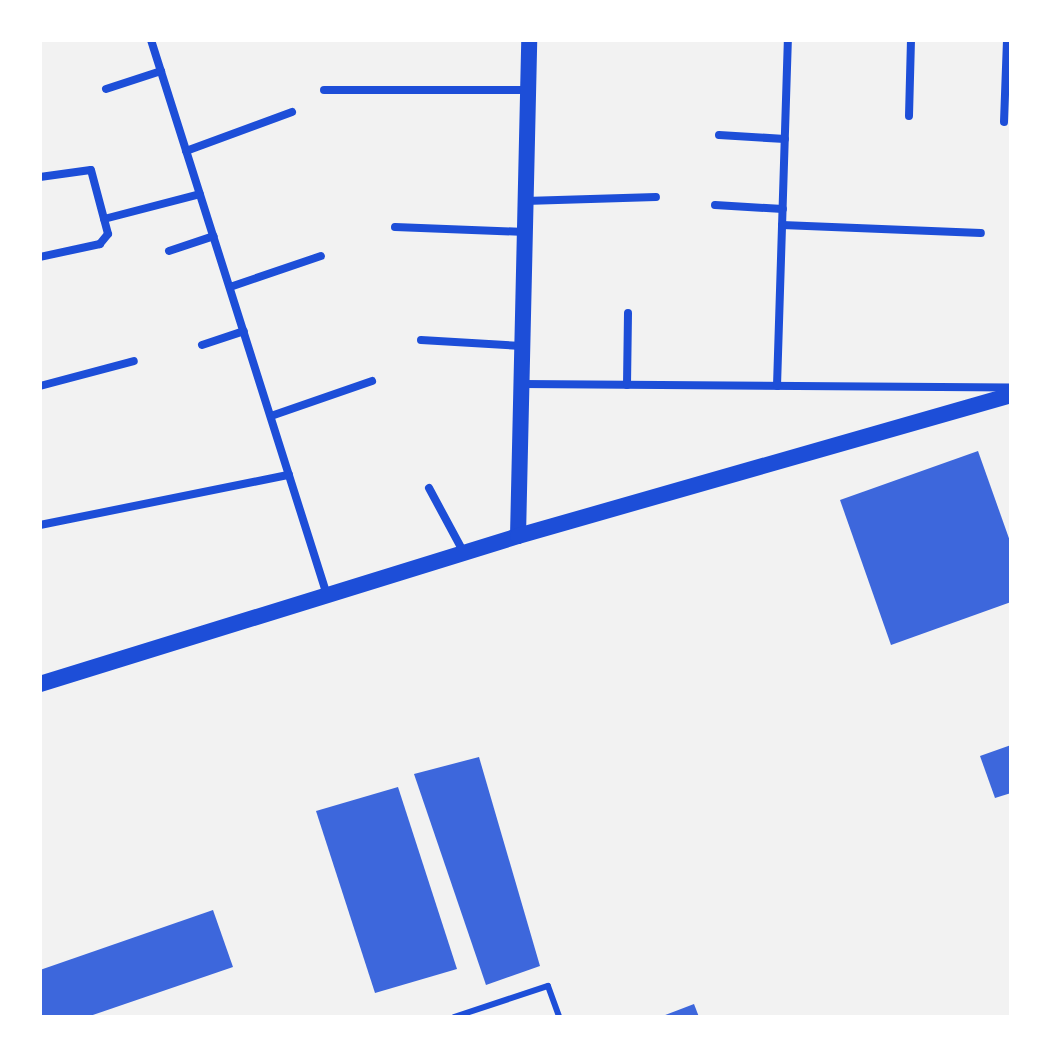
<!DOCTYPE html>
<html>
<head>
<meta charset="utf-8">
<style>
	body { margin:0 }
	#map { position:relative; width:1051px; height:1057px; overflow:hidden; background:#f2f2f2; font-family:Raleway,sans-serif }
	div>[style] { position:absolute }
	.building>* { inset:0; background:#3d67dc }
	.service>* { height:6px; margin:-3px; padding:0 3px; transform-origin:3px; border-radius:3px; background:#1d4ed8 }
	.minor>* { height:8px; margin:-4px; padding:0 4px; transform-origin:4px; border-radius:4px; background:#1d4ed8 }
	.secondary>* { height:16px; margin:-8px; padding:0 8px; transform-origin:8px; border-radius:8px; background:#1d4ed8 }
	span { translate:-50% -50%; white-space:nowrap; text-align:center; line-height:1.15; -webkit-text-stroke:6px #fff; paint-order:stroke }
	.frame { position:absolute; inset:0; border:42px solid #fff; pointer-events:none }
</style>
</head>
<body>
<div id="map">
	<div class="building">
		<i style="clip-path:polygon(978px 451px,1011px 544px,1011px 602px,891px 645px,840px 500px)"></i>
		<i style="clip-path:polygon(1011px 745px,1011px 793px,995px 798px,980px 756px)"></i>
		<i style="clip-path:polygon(479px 757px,540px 966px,486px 985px,414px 774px)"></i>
		<i style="clip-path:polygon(398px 787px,457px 969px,375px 993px,316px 811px)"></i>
		<i style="clip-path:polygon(213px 910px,233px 967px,87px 1017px,40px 1017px,40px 970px)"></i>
		<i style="clip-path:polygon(694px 1004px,699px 1017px,660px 1017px)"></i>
	</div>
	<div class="service">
		<i style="left:454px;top:1017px;width:99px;rotate:-18.3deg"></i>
		<i style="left:548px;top:986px;width:33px;rotate:70deg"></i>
	</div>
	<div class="minor">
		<i style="left:151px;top:40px;width:582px;rotate:72.41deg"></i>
		<i style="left:106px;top:89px;width:58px;rotate:-18.1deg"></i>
		<i style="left:324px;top:90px;width:203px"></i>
		<i style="left:909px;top:116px;width:76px;rotate:-88.5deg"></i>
		<i style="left:1004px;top:122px;width:82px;rotate:-87.9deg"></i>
		<i style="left:719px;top:135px;width:66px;rotate:3.5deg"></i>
		<i style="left:186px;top:151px;width:113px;rotate:-20.2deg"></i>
		<i style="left:40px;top:177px;width:51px;rotate:-7.8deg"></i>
		<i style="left:91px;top:170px;width:66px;rotate:75.1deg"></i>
		<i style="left:108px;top:234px;width:13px;rotate:129deg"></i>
		<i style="left:100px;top:244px;width:61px;rotate:167.8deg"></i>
		<i style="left:525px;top:201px;width:131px;rotate:-1.7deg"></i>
		<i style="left:715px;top:205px;width:68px;rotate:3.4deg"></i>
		<i style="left:104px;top:219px;width:99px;rotate:-14.6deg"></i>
		<i style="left:782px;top:225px;width:199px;rotate:2.3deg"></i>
		<i style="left:395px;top:227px;width:130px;rotate:2.2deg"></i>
		<i style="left:169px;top:251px;width:47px;rotate:-18.4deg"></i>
		<i style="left:230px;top:287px;width:96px;rotate:-18.8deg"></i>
		<i style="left:421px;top:340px;width:101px;rotate:3.4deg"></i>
		<i style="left:202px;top:345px;width:44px;rotate:-18.4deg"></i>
		<i style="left:522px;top:384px;width:489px;rotate:0.4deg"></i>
		<i style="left:627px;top:385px;width:72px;rotate:-89.2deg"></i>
		<i style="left:40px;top:386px;width:97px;rotate:-14.9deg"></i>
		<i style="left:777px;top:386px;width:346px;rotate:-88.2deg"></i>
		<i style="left:271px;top:416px;width:107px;rotate:-19.1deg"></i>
		<i style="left:429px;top:488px;width:74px;rotate:61.7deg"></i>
		<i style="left:40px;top:525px;width:254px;rotate:-11.4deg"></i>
	</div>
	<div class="secondary">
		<i style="left:518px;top:536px;width:496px;rotate:-88.7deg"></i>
		<i style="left:40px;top:684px;width:500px;rotate:-17.2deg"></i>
		<i style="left:518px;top:536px;width:513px;rotate:-15.96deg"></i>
	</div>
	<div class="frame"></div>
</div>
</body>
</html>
